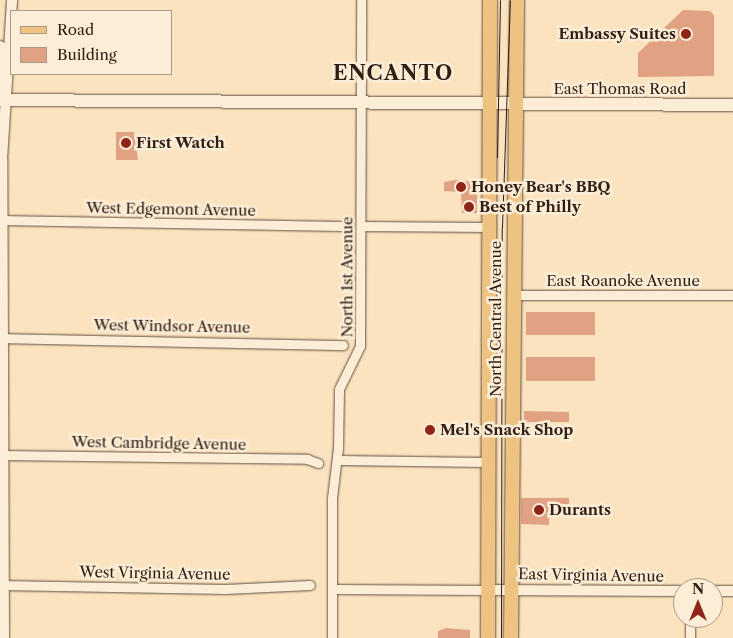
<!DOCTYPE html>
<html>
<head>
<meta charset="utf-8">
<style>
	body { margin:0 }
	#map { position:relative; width:733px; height:638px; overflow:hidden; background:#fbe3c0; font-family:"Libre Caslon Text",serif }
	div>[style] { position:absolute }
	.building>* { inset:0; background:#e1a183 }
	.roads { filter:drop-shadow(0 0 1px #624f3f) drop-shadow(0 0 1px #624f3f) }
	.minor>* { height:9px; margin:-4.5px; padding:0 4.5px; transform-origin:4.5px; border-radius:4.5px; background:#fcedd6 }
	.tertiary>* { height:10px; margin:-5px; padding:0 5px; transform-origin:5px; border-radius:5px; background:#fcedd6 }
	.secondary>* { height:12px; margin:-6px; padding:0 6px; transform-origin:6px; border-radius:6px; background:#fcedd6 }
	.primary>* { height:14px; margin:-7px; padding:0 7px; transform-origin:7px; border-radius:7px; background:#eec280 }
	.tram>* { height:1px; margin:-0.5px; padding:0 0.5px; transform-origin:0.5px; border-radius:0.5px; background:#2f1e14 }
	.dots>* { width:14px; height:14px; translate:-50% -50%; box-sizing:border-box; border:2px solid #fcedd6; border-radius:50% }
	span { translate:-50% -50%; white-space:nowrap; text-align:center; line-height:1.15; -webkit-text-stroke:5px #fcedd6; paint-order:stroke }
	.poi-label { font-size:15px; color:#2f1e14; font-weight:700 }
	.right { translate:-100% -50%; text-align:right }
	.left { translate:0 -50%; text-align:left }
	.street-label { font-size:15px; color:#2f1e14 }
	.district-label { font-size:20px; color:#2f1e14; font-weight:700; letter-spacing:1px }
	.legend { position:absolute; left:10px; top:10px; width:162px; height:65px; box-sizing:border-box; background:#fcedd6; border:1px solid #aa9a88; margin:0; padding:6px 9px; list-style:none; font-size:15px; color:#2f1e14 }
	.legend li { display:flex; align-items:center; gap:10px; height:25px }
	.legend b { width:25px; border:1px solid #aa9a88 }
	.north { position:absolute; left:673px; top:578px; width:50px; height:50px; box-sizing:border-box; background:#fcedd6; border:1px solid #aa9a88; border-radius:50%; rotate:0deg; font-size:14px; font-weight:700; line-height:20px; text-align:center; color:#2f1e14 }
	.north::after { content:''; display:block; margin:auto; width:18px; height:22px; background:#8f2418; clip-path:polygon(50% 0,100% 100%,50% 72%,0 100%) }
</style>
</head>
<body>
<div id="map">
	<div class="building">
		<i style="clip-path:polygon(683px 10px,710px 11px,714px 15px,714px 76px,638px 77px,638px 53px)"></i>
		<i style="clip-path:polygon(116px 132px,134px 132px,138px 160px,116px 160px)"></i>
		<i style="clip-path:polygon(454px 180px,477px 182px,477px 213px,462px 213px,461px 192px,444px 191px,444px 182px)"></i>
		<i style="clip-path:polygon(526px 312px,595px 312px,595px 335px,526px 335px)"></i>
		<i style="clip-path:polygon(526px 357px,595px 357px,595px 381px,526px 381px)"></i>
		<i style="clip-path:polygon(524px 411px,569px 412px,569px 422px,524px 422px)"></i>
		<i style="clip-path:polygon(521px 498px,569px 498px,569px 504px,556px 504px,556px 513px,549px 513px,549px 525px,521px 524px)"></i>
		<i style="clip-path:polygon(446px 628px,470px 630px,470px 638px,438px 638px,438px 631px)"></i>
	</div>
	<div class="roads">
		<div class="minor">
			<i style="left:0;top:220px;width:341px;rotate:1deg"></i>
			<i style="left:361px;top:226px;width:128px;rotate:0.4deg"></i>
			<i style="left:513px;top:295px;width:220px"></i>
			<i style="left:0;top:338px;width:343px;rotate:1.2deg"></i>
			<i style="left:0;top:455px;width:307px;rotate:0.7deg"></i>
			<i style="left:307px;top:459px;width:12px;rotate:20deg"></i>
			<i style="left:338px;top:460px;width:148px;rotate:0.8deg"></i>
			<i style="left:0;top:585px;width:225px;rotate:1deg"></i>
			<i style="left:225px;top:589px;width:85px;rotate:-2.7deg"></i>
			<i style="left:333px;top:589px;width:154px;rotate:0.4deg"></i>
			<i style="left:332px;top:638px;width:140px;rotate:-90deg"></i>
			<i style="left:332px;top:498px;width:50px;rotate:-83.2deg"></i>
			<i style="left:338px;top:448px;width:59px;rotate:-89deg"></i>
			<i style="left:339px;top:389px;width:48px;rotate:-64deg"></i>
			<i style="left:360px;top:346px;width:346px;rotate:-89.8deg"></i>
			<i style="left:690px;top:638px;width:20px;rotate:-90deg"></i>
		</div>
		<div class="tertiary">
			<i style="left:487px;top:590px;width:196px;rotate:0.3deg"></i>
			<i style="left:713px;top:591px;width:20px"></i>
			<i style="left:4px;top:638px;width:478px;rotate:-90.2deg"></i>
			<i style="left:2px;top:160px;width:160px;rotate:-86.4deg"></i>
		</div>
		<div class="secondary">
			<i style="left:0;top:47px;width:53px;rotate:90deg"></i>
			<i style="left:0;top:100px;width:733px;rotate:0.39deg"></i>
		</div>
		<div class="primary">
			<i style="left:488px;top:638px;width:638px;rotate:-89.82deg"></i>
			<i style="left:511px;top:638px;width:638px;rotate:-89.46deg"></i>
		</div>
	</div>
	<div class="tram">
		<i style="left:497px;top:157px;width:157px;rotate:-88.9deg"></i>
		<i style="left:501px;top:638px;width:411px;rotate:-89.9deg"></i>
		<i style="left:502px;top:227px;width:227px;rotate:-88deg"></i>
	</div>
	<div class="dots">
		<i style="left:686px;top:34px;background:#8f2418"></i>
		<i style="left:126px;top:143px;background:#8f2418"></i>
		<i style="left:461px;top:187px;background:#8f2418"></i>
		<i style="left:469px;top:207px;background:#8f2418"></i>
		<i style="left:430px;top:430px;background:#8f2418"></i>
		<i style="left:539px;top:510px;background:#8f2418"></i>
	</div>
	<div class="poi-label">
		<span class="right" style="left:676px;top:34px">Embassy Suites</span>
		<span class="left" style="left:136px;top:143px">First Watch</span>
		<span class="left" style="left:471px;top:187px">Honey Bear's BBQ</span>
		<span class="left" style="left:479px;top:207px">Best of Philly</span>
		<span class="left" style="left:440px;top:430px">Mel's Snack Shop</span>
		<span class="left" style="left:549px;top:510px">Durants</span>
	</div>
	<div class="street-label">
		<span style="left:620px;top:89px">East Thomas Road</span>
		<span style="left:171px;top:209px;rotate:1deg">West Edgemont Avenue</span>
		<span style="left:347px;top:277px;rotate:-90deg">North 1st Avenue</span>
		<span style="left:623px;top:281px">East Roanoke Avenue</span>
		<span style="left:496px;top:319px;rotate:-90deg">North Central Avenue</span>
		<span style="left:172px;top:326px;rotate:1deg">West Windsor Avenue</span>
		<span style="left:159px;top:443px;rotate:1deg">West Cambridge Avenue</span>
		<span style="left:155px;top:573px;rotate:1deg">West Virginia Avenue</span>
		<span style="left:591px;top:575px;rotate:1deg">East Virginia Avenue</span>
	</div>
	<div class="district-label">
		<span style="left:393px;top:73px">ENCANTO</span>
	</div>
	<ul class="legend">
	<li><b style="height:6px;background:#eec280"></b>Road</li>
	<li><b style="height:14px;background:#e1a183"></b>Building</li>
	</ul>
	<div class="north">N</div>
</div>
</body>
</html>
